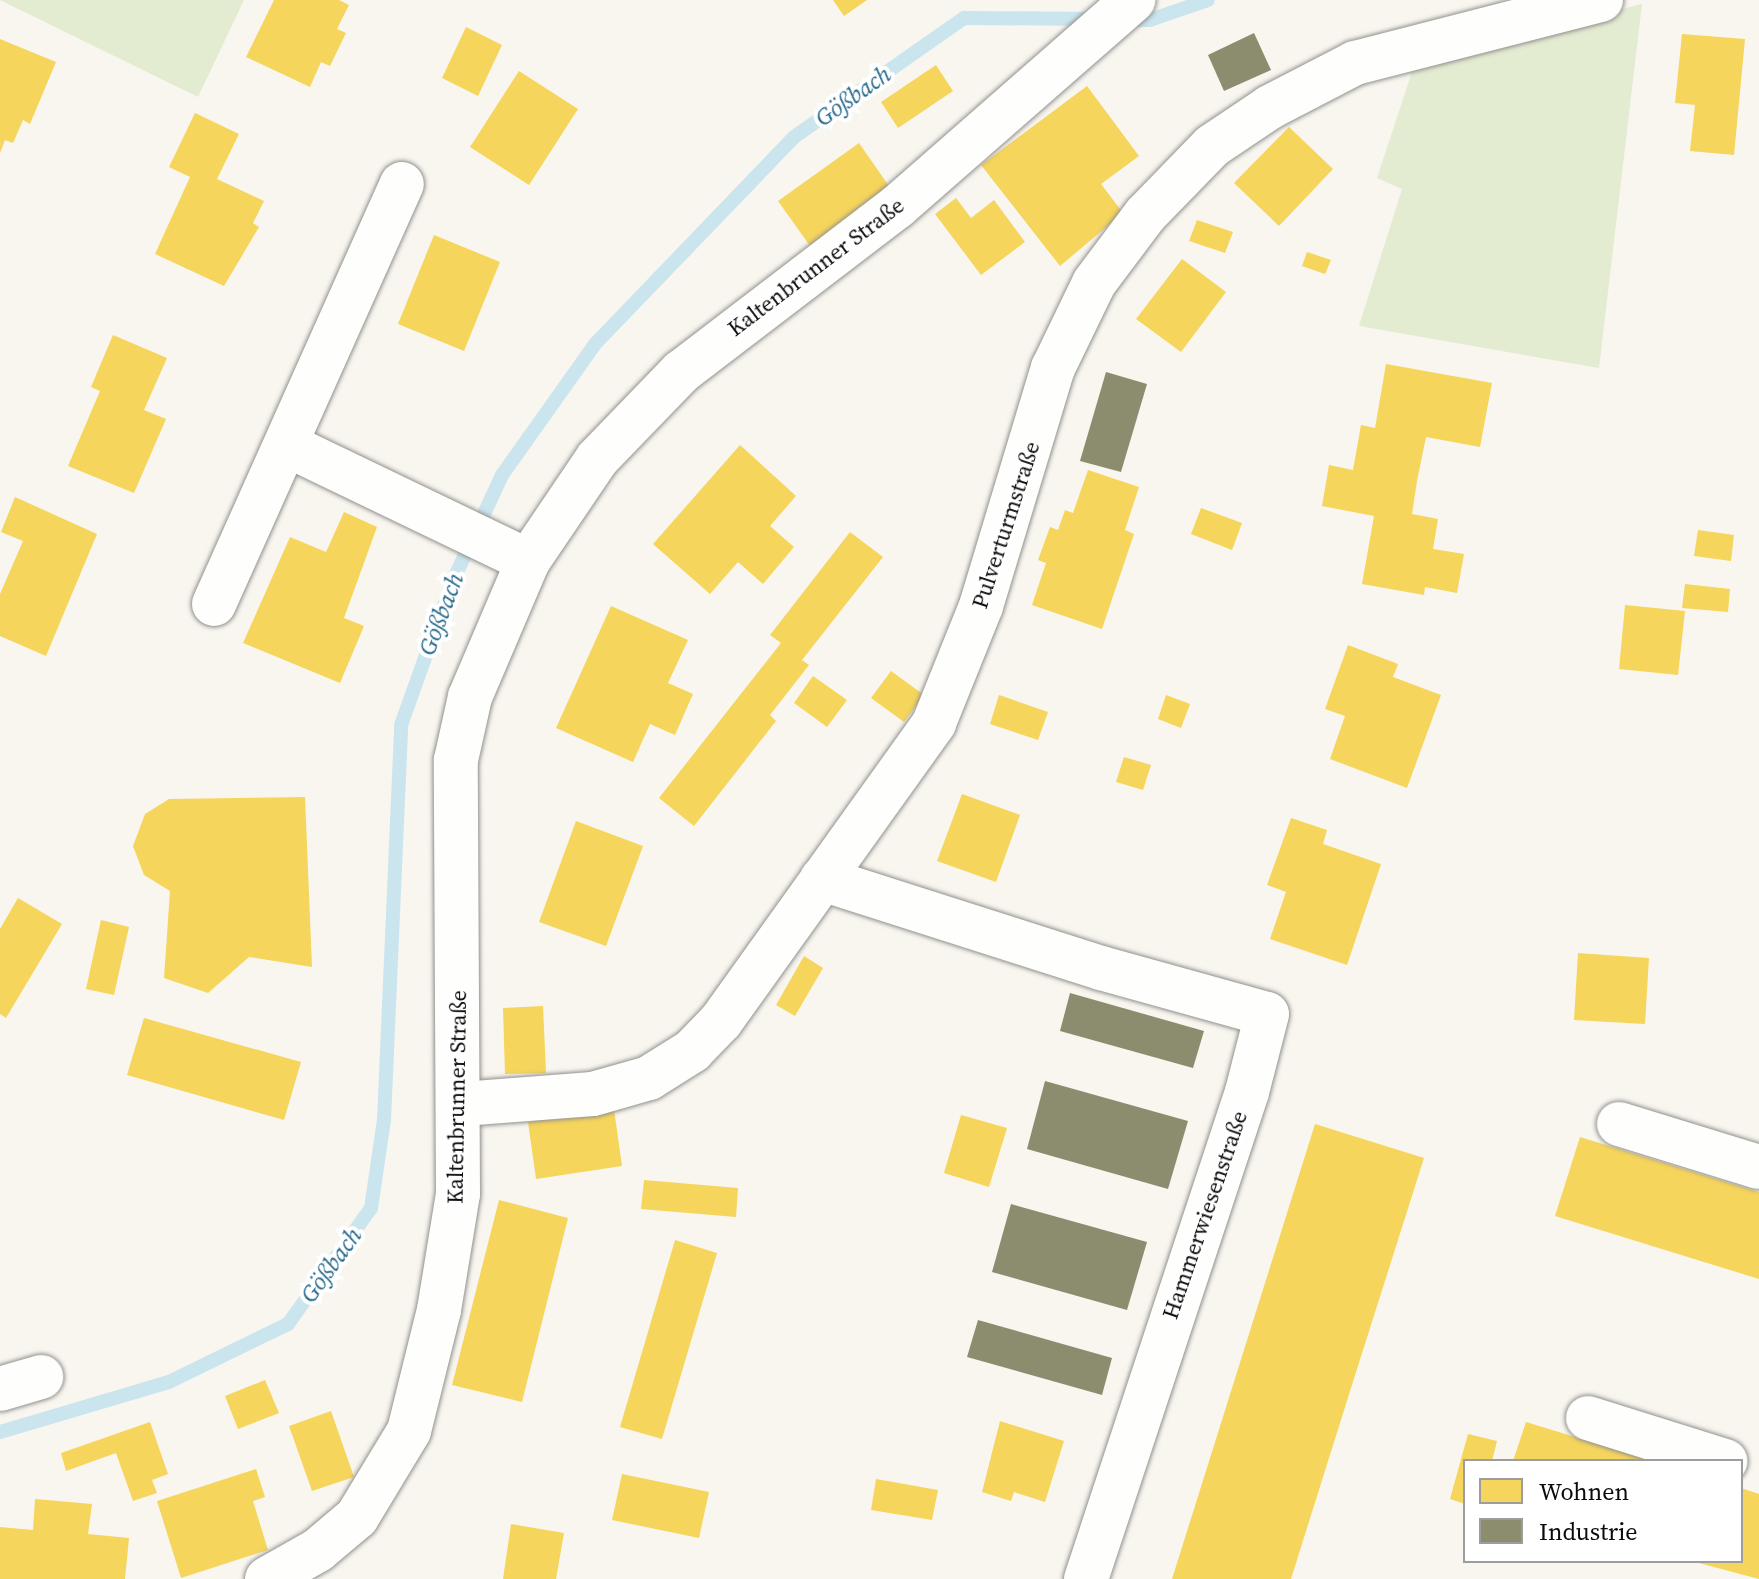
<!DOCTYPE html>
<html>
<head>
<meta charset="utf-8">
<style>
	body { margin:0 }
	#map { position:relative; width:1759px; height:1579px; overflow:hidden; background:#f8f6ef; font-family:"Source Serif 4",serif }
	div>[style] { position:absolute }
	.green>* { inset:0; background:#e3ebd1 }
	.homes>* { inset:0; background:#f6d55c }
	.industry>* { inset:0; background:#8c8c6e }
	.stream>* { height:14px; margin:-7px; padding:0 7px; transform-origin:7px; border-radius:7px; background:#cae5ee }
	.roads { filter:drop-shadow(0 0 2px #92918e) drop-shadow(0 0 2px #92918e) }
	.minor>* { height:44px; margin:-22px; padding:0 22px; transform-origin:22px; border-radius:22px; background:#fefefd }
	span { translate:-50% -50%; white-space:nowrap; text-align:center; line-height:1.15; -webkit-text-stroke:8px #fff; paint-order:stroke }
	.street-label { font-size:22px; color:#0b0b0b }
	.water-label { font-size:24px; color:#25688c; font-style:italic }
	.legend { position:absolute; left:1463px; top:1459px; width:280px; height:104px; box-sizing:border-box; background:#fff; border:2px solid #9d9d9d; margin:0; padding:10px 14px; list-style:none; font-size:24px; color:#0b0b0b }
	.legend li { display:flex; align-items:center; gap:16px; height:40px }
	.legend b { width:40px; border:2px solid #9d9d9d }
</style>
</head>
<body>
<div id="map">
	<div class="green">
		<i style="clip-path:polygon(0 0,244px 0,198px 97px)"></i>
		<i style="clip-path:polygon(1642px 4px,1599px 368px,1359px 326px,1402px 189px,1377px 178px,1415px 63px)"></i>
	</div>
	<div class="homes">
		<i style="clip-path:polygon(274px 0,339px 0,349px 5px,337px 29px,346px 33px,330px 66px,321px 62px,310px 87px,246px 57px)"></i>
		<i style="clip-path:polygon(833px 0,867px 0,844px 16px)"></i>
		<i style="clip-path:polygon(466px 27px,502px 45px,478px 96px,442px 78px)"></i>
		<i style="clip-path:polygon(1682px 34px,1745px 39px,1734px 155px,1690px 151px,1695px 105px,1675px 103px)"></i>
		<i style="clip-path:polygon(0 39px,56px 62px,30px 124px,23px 120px,13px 143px,5px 140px,0 153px)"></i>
		<i style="clip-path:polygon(936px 65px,953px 91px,898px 128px,881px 102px)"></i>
		<i style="clip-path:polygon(519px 71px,578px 109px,529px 185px,470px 147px)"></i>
		<i style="clip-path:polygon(1087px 86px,1139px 156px,1101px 184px,1123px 213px,1060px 266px,981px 165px)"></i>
		<i style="clip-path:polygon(195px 113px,239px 134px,217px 179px,264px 201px,253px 223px,259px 227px,224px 286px,155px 254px,190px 177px,169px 167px)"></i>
		<i style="clip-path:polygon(1289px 127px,1333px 169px,1279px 226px,1234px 183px)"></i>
		<i style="clip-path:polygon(859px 143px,891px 189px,810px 246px,778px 201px)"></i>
		<i style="clip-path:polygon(956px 198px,971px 218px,994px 200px,1025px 242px,981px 275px,935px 214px)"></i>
		<i style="clip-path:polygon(1197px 220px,1233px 232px,1225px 253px,1189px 241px)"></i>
		<i style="clip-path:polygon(434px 235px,500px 262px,464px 351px,398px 324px)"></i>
		<i style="clip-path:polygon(1307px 252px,1331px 260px,1325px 274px,1302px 266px)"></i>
		<i style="clip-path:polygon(1182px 259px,1226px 292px,1181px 352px,1136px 319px)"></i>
		<i style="clip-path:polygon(113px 335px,167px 358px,144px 410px,166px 419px,134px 493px,68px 466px,100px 391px,91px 387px)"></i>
		<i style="clip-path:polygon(1386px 364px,1492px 383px,1480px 447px,1426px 437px,1417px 481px,1412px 514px,1438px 519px,1433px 549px,1464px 554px,1457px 593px,1425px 587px,1424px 595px,1362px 584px,1374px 516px,1322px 506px,1329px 465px,1353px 470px,1361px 425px,1375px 428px)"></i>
		<i style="clip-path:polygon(740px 445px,796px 496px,770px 526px,794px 547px,763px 584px,738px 562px,710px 594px,653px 544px)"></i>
		<i style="clip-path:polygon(1088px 470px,1139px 487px,1125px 530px,1134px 534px,1102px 629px,1032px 605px,1046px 563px,1038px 560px,1050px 527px,1058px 530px,1065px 510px,1073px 513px)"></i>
		<i style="clip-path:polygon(15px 497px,97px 534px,46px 656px,0 636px,0 594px,23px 541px,1px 532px)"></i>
		<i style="clip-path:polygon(1201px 508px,1242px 523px,1232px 550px,1191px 534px)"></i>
		<i style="clip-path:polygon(344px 512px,377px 527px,344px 618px,364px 626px,340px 683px,243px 643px,290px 537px,326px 552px)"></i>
		<i style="clip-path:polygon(1698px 530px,1734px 535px,1731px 561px,1694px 556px)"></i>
		<i style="clip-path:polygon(850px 532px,883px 557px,802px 660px,809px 665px,770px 715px,776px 721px,694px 826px,659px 798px,781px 643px,770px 635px)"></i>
		<i style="clip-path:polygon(1685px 584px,1730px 589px,1728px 612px,1682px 608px)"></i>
		<i style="clip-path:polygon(1625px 605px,1685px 611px,1678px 675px,1619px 669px)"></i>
		<i style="clip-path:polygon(611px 606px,688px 640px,668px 683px,693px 694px,675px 735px,650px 724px,633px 762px,556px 728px)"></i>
		<i style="clip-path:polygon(1348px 645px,1398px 664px,1393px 677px,1441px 695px,1407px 788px,1330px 759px,1345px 716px,1325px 709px)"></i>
		<i style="clip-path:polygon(891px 671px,924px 695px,904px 722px,871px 698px)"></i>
		<i style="clip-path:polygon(813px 676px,847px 700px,827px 727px,794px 703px)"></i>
		<i style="clip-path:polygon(999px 695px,1048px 712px,1038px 740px,990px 724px)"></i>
		<i style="clip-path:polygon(1166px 695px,1190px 704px,1181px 728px,1158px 719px)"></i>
		<i style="clip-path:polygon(1124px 757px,1151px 765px,1143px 790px,1116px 782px)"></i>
		<i style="clip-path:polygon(962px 794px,1020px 815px,996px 882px,937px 861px)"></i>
		<i style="clip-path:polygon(305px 797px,312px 967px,249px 957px,208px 993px,164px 978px,170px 891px,144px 875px,133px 846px,145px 814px,169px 799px)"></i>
		<i style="clip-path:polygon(1291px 818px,1327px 830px,1323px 844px,1381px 864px,1347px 965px,1270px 939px,1286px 892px,1267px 885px)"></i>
		<i style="clip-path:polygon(576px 821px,643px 846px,606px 946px,539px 922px)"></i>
		<i style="clip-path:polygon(18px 898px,62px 924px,6px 1018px,0 1014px,0 929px)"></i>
		<i style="clip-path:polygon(101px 920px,129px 927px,114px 995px,86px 989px)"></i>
		<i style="clip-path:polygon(1578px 953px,1649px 958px,1645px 1024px,1574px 1020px)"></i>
		<i style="clip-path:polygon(804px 956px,823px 968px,795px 1016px,776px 1005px)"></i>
		<i style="clip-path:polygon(543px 1006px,546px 1073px,505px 1074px,503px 1008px)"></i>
		<i style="clip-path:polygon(144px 1018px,301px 1062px,284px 1120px,127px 1075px)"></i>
		<i style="clip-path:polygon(614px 1109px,622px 1166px,536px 1179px,528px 1122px)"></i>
		<i style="clip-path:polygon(961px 1115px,1007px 1128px,989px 1187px,944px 1173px)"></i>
		<i style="clip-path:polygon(1315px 1124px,1424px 1158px,1351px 1388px,1291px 1579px,1172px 1579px)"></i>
		<i style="clip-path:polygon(1580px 1137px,1759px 1192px,1759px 1279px,1555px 1216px)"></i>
		<i style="clip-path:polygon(644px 1180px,738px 1188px,736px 1217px,641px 1209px)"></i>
		<i style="clip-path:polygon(499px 1200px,568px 1218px,522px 1402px,452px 1385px)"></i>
		<i style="clip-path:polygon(675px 1240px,717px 1253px,662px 1439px,620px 1427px)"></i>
		<i style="clip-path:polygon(265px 1380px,279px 1413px,238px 1429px,225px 1396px)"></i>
		<i style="clip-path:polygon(331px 1411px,354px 1477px,312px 1491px,289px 1426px)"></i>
		<i style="clip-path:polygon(1000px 1421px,1064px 1441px,1045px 1502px,1014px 1492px,1011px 1501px,982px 1492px)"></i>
		<i style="clip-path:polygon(150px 1422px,168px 1474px,152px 1480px,157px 1493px,133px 1501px,116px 1453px,66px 1471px,61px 1453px)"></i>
		<i style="clip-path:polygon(1526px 1422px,1650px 1460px,1650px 1461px,1513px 1461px)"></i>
		<i style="clip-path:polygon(1468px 1434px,1497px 1441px,1492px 1461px,1465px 1461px,1465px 1504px,1450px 1499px)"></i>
		<i style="clip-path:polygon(256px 1469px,265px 1497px,253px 1501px,268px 1550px,181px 1578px,157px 1501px)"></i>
		<i style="clip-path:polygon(622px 1474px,709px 1492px,699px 1538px,612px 1520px)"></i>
		<i style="clip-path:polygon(876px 1479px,938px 1490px,932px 1520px,871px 1510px)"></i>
		<i style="clip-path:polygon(1741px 1488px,1759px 1494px,1759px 1579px,1695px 1562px,1741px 1561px)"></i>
		<i style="clip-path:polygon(35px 1499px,92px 1504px,88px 1534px,129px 1538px,125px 1579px,0 1579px,0 1527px,33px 1530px)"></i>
		<i style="clip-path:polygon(511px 1524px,564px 1533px,556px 1579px,503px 1579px)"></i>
	</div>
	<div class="industry">
		<i style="clip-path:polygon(1254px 33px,1271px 70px,1224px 91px,1208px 55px)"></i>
		<i style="clip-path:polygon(1106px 372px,1147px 384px,1121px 472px,1080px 461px)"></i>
		<i style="clip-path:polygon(1070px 993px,1204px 1031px,1193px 1068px,1060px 1031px)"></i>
		<i style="clip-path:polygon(1045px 1081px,1188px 1121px,1168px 1189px,1027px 1149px)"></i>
		<i style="clip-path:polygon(1011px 1204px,1147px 1242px,1127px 1310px,992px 1272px)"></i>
		<i style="clip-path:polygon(978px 1320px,1112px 1358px,1102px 1395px,967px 1357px)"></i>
	</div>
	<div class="stream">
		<i style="left:1127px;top:20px;width:23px"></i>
		<i style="left:1150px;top:20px;width:61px;rotate:-19deg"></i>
		<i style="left:0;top:1432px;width:176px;rotate:-16.5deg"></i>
		<i style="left:169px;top:1382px;width:132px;rotate:-26deg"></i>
		<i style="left:288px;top:1324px;width:143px;rotate:-54.4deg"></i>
		<i style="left:371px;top:1208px;width:89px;rotate:-81.6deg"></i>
		<i style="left:384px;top:1120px;width:395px;rotate:-87.5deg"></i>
		<i style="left:401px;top:725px;width:149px;rotate:-70.3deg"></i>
		<i style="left:451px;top:585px;width:121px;rotate:-65.1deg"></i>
		<i style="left:502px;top:475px;width:161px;rotate:-54.6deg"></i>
		<i style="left:595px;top:344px;width:287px;rotate:-46.1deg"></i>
		<i style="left:794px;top:137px;width:208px;rotate:-35deg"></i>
		<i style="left:964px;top:18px;width:131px;rotate:0.4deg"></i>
	</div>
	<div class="roads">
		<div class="minor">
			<i style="left:287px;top:445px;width:267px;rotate:25.7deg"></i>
			<i style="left:214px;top:604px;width:460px;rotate:-65.9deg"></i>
			<i style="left:822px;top:879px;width:293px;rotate:17.7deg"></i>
			<i style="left:1101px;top:968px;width:172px;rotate:15.5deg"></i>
			<i style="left:1267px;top:1014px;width:81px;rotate:104.4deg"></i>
			<i style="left:1247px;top:1092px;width:513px;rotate:108.29deg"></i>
			<i style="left:462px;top:1104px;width:131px;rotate:-4.4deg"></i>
			<i style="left:593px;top:1094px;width:58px;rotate:-15.9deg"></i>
			<i style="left:649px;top:1078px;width:51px;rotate:-32.1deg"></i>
			<i style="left:692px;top:1051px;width:42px;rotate:-46deg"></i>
			<i style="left:721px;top:1021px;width:366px;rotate:-54.4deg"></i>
			<i style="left:934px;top:723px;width:126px;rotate:-68.1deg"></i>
			<i style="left:981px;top:606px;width:249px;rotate:-73.2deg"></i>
			<i style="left:1053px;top:368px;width:94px;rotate:-64.2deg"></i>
			<i style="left:1094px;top:283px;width:85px;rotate:-53.1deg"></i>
			<i style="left:1145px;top:215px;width:96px;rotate:-45.8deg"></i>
			<i style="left:1212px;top:146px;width:70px;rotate:-33.9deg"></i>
			<i style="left:1270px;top:107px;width:96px;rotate:-27.4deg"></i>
			<i style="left:1355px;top:63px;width:254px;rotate:-14.4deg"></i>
			<i style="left:1619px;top:1124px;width:146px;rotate:17.1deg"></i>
			<i style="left:0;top:1389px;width:43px;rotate:-16.3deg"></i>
			<i style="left:1588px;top:1418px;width:144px;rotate:17.4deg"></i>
			<i style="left:267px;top:1579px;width:59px;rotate:-29.6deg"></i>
			<i style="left:318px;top:1550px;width:51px;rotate:-40.2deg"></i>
			<i style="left:357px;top:1517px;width:100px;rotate:-58.8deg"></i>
			<i style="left:409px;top:1431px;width:125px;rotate:-76.1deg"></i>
			<i style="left:439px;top:1310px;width:118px;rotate:-80.7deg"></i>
			<i style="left:458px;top:1194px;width:434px;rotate:-90.3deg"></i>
			<i style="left:456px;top:760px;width:65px;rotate:-77.5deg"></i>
			<i style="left:470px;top:697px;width:148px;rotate:-66.9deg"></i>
			<i style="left:528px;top:561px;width:123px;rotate:-55.9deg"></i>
			<i style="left:597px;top:459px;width:121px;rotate:-46deg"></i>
			<i style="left:681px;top:372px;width:273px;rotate:-37.4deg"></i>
			<i style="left:898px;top:206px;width:313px;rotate:-41.2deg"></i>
		</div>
	</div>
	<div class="street-label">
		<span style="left:816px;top:267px;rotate:-37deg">Kaltenbrunner Straße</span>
		<span style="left:1006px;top:525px;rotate:-72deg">Pulverturmstraße</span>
		<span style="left:457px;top:1097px;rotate:-89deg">Kaltenbrunner Straße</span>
		<span style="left:1205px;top:1215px;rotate:-71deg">Hammerwiesenstraße</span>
	</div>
	<div class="water-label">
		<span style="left:853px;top:96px;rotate:-35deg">Gößbach</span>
		<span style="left:441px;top:614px;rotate:-69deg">Gößbach</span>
		<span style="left:331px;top:1265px;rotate:-54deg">Gößbach</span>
	</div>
	<ul class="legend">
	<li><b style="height:22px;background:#f6d55c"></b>Wohnen</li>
	<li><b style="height:22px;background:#8c8c6e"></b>Industrie</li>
	</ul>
</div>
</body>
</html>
